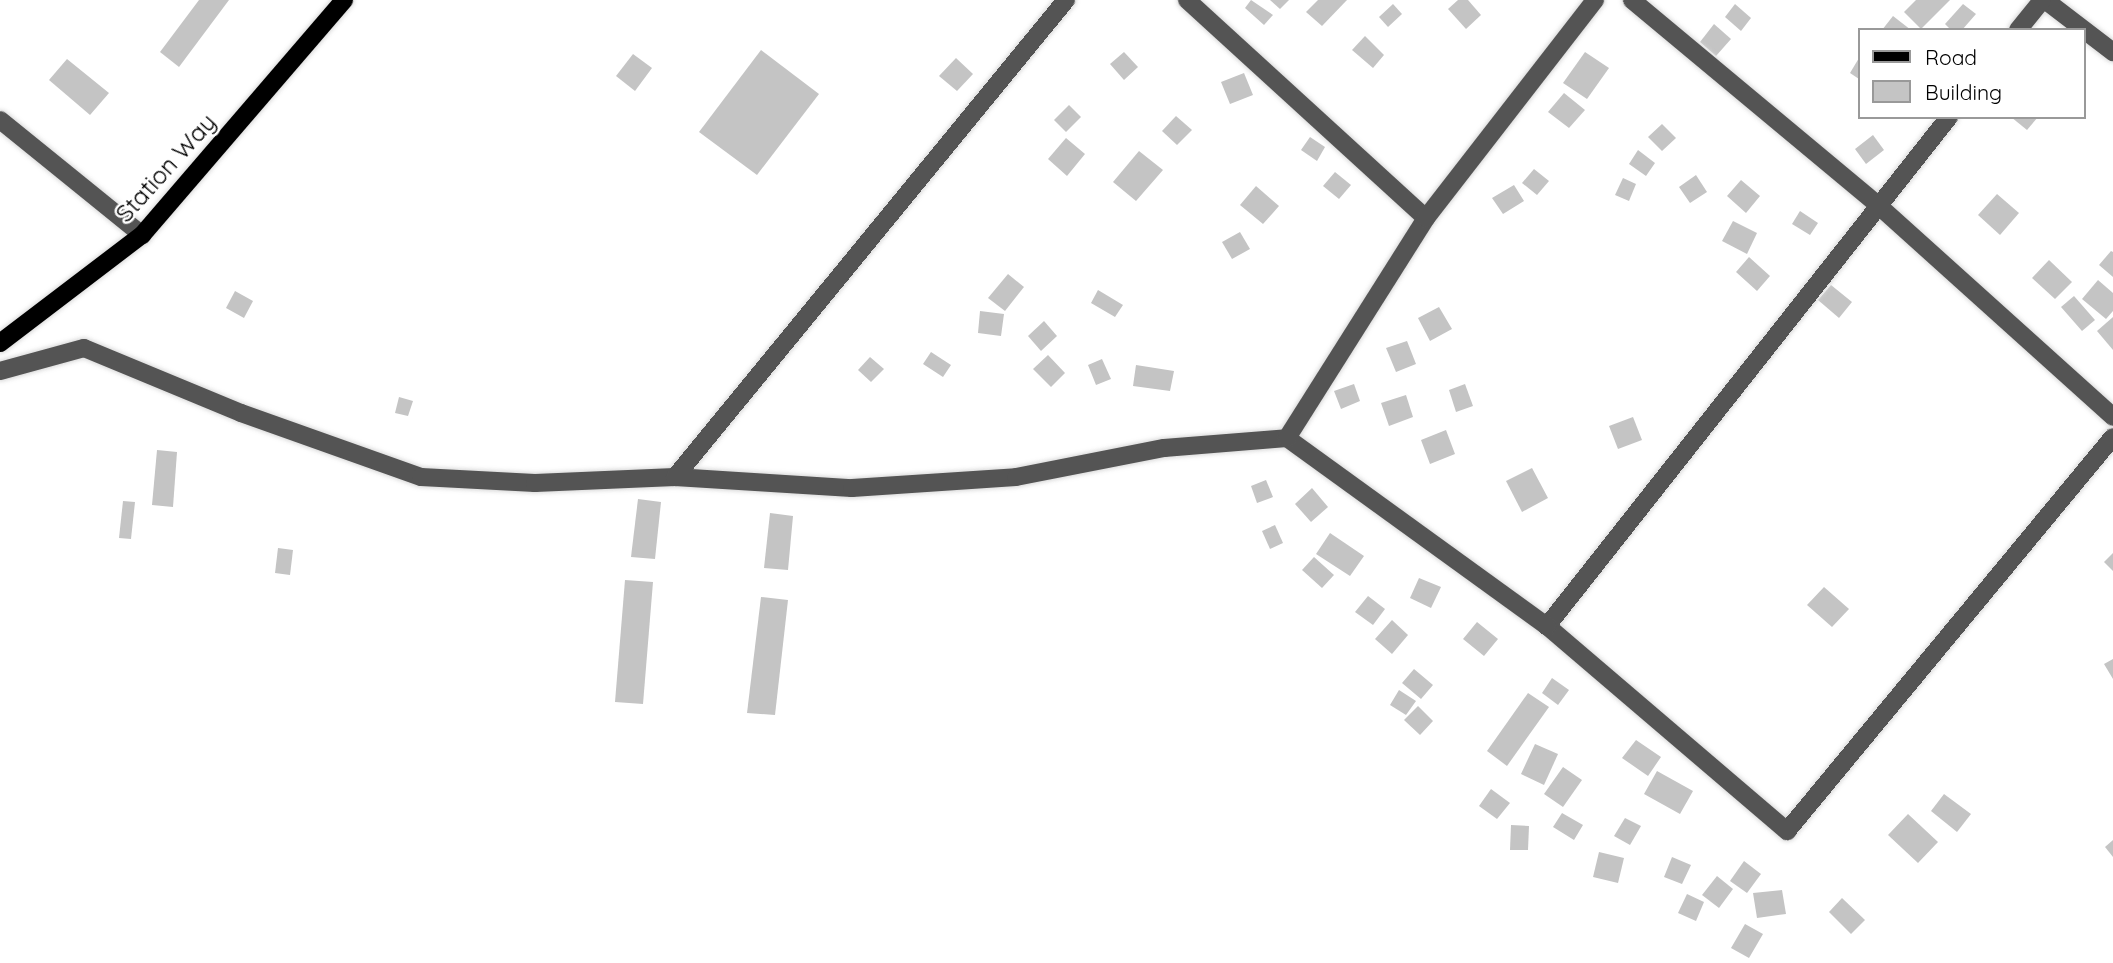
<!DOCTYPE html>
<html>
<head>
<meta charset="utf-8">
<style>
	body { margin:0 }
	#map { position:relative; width:2113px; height:963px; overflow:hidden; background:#fff; font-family:Quicksand,sans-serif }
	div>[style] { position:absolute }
	.building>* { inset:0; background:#c4c4c4 }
	.roads { filter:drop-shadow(0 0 2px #dbdbdb) drop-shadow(0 0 2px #dbdbdb) }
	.minor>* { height:18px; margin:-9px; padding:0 9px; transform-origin:9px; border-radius:9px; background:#545454 }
	.major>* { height:18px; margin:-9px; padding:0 9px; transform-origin:9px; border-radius:9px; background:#000 }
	span { translate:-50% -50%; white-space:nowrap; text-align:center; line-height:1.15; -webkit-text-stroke:5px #fff; paint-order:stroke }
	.street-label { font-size:24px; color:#000 }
	.legend { position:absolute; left:1858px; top:28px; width:228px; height:91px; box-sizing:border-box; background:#fff; border:2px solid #999; margin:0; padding:9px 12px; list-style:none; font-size:21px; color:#000 }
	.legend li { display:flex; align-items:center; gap:14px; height:35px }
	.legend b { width:35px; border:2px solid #999 }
</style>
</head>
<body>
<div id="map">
	<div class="building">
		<i style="clip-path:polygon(199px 0,229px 0,179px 67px,160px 52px)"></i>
		<i style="clip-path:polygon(1251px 0,1273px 15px,1264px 25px,1245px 8px)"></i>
		<i style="clip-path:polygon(1270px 0,1289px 0,1280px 9px)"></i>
		<i style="clip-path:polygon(1318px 0,1347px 0,1322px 26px,1306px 12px)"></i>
		<i style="clip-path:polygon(1458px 0,1468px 0,1481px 15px,1466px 29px,1448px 9px)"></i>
		<i style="clip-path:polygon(1916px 0,1950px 0,1921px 29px,1904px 12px)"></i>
		<i style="clip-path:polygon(1393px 4px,1402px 14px,1388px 27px,1379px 17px)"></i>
		<i style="clip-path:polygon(1735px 4px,1751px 18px,1741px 31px,1725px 17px)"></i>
		<i style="clip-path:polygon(1963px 4px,1976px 14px,1962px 30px,1951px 30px,1945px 24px)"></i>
		<i style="clip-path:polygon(1893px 16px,1911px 30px,1882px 30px)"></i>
		<i style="clip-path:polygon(1714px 24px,1731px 39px,1716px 56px,1700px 42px)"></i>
		<i style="clip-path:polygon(1365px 36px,1384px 55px,1373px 68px,1352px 50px)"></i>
		<i style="clip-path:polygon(761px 50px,819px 94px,757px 175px,699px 132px)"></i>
		<i style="clip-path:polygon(1124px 52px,1138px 67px,1124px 80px,1110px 64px)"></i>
		<i style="clip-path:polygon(1585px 52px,1609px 68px,1587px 99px,1563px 83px)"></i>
		<i style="clip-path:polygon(633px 54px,652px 68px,635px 91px,616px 76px)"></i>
		<i style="clip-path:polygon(956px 58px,973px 74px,957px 91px,939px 76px)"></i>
		<i style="clip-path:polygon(1859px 58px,1859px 79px,1850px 73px)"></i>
		<i style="clip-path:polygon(67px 59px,109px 93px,90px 115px,49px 80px)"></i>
		<i style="clip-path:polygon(1244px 73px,1253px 95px,1230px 104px,1221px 82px)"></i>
		<i style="clip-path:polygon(1564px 93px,1585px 110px,1569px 128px,1548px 112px)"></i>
		<i style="clip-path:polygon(1069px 105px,1081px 117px,1066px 132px,1054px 120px)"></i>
		<i style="clip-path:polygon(1176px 116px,1192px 130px,1177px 145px,1162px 131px)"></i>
		<i style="clip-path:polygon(2011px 117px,2038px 117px,2027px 130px)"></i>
		<i style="clip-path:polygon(1662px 124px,1676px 138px,1662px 151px,1648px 137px)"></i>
		<i style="clip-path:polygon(1873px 135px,1884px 150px,1866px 164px,1855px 149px)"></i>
		<i style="clip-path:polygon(1310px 137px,1325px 147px,1317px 161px,1301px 150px)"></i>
		<i style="clip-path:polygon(1066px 138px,1085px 154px,1067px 176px,1048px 159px)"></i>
		<i style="clip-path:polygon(1638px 150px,1655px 163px,1646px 176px,1629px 164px)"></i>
		<i style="clip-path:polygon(1139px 151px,1163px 170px,1136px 201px,1113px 182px)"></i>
		<i style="clip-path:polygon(1534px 169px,1549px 181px,1537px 195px,1522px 183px)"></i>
		<i style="clip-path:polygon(1335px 172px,1351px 185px,1339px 199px,1323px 186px)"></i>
		<i style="clip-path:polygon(1696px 175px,1707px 192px,1690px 203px,1679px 187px)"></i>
		<i style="clip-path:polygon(1623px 178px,1636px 184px,1629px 201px,1615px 195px)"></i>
		<i style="clip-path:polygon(1741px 180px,1760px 196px,1746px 213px,1727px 196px)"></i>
		<i style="clip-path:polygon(1514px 185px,1524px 201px,1503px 214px,1492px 198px)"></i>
		<i style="clip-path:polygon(1256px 186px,1279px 206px,1263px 224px,1240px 205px)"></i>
		<i style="clip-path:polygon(1997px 194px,2019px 213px,2000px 235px,1978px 215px)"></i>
		<i style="clip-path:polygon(1800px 211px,1818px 223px,1810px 235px,1792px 224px)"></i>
		<i style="clip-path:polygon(1733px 221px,1757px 233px,1747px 254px,1722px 241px)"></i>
		<i style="clip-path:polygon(1240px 232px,1250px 249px,1232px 259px,1222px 242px)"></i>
		<i style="clip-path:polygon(2111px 251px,2113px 252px,2113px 277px,2099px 265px)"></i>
		<i style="clip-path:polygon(1749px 257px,1770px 276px,1757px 291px,1736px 272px)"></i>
		<i style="clip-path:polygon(2049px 260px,2072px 282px,2055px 299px,2032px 278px)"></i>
		<i style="clip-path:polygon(1008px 274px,1024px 287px,1005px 311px,988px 298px)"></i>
		<i style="clip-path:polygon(2098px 280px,2113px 293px,2113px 311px,2106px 319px,2082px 299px)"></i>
		<i style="clip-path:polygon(1831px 285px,1852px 302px,1839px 318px,1818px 300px)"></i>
		<i style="clip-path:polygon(1098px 290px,1123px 305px,1115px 317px,1091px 303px)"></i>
		<i style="clip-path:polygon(235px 291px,253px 301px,244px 318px,226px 308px)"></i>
		<i style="clip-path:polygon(2074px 296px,2095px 320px,2082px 331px,2061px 307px)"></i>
		<i style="clip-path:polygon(1439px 307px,1452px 329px,1430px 341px,1418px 318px)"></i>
		<i style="clip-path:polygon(980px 311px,1004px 314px,1001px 336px,978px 333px)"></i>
		<i style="clip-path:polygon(2113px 317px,2113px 350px,2097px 331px)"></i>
		<i style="clip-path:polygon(1044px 321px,1057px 336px,1041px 351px,1028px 336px)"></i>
		<i style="clip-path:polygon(1407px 341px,1416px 364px,1396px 372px,1386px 348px)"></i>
		<i style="clip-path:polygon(931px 352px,951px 365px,943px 377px,923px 364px)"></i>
		<i style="clip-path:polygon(1048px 355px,1065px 373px,1051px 387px,1033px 369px)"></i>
		<i style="clip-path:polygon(870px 357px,884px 369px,871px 382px,858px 370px)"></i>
		<i style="clip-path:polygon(1102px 359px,1111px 379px,1096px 385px,1088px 365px)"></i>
		<i style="clip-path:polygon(1136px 365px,1174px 371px,1170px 391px,1133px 386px)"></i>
		<i style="clip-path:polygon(1354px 384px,1360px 401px,1341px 409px,1334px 391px)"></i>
		<i style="clip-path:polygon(1465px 384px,1473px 406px,1456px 412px,1449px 390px)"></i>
		<i style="clip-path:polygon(1406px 395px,1413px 417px,1389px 426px,1381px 403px)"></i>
		<i style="clip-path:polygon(399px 397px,413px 401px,408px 416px,395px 413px)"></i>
		<i style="clip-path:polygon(1633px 417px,1642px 440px,1618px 449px,1609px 426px)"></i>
		<i style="clip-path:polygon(1446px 430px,1455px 454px,1430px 464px,1421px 440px)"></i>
		<i style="clip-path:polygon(157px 450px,177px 452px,173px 507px,152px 505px)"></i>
		<i style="clip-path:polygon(1532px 468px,1548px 498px,1522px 512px,1506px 481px)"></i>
		<i style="clip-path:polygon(1266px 480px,1273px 497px,1257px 503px,1251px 486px)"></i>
		<i style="clip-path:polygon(1312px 488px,1328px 507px,1311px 522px,1295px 504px)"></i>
		<i style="clip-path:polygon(638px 499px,661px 502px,655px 559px,631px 557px)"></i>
		<i style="clip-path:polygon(123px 501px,135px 502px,131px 539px,119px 538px)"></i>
		<i style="clip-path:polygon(770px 513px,793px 516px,788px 570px,764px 568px)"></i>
		<i style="clip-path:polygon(1275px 525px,1283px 543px,1270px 549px,1262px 531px)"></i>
		<i style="clip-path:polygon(1330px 533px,1364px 556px,1350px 576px,1316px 554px)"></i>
		<i style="clip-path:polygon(278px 548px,293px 550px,290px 575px,275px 573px)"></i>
		<i style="clip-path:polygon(2113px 553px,2113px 571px,2104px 562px)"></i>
		<i style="clip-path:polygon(1314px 557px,1334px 575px,1322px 588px,1302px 570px)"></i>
		<i style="clip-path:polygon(1419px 578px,1441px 587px,1431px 608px,1410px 598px)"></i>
		<i style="clip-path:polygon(625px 580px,653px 582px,643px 704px,615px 702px)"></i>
		<i style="clip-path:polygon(1824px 587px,1849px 609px,1832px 627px,1807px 605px)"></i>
		<i style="clip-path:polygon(1368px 596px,1385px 609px,1373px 625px,1355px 612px)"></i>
		<i style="clip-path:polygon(761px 597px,788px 600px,775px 715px,747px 713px)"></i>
		<i style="clip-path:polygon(1392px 620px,1408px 635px,1392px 654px,1375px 639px)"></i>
		<i style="clip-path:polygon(1477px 622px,1498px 639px,1484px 656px,1463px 639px)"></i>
		<i style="clip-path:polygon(2113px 659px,2113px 679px,2104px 664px)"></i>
		<i style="clip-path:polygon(1414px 669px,1433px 685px,1421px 699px,1402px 683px)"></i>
		<i style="clip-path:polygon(1552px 678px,1569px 690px,1558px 705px,1542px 693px)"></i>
		<i style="clip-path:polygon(1399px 690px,1416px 701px,1406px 715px,1390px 705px)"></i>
		<i style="clip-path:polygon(1528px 693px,1549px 707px,1507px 766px,1487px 751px)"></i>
		<i style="clip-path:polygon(1418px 706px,1433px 721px,1420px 735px,1404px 720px)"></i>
		<i style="clip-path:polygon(1636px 740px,1661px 757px,1648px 776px,1622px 758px)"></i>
		<i style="clip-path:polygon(1535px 744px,1558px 754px,1544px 785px,1521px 774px)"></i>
		<i style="clip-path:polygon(1563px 767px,1582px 780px,1563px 807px,1544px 794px)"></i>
		<i style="clip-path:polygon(1657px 771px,1693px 791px,1680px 814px,1644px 794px)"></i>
		<i style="clip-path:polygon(1491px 789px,1510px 803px,1497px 819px,1479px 806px)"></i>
		<i style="clip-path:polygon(1944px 794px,1971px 814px,1957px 832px,1931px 811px)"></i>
		<i style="clip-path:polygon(1562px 813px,1583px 825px,1574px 840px,1553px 827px)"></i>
		<i style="clip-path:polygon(1908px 814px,1938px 842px,1918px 863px,1888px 835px)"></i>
		<i style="clip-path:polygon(1625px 818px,1641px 826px,1630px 845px,1614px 836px)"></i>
		<i style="clip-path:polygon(1511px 825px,1529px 826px,1528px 850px,1510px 850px)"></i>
		<i style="clip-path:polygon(2113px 840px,2113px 857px,2105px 847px)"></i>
		<i style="clip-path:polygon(1599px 852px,1624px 858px,1618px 883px,1593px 877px)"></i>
		<i style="clip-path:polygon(1672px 857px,1691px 865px,1682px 884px,1664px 877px)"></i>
		<i style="clip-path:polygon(1744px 861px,1761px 874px,1747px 893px,1730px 881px)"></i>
		<i style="clip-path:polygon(1717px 876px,1733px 889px,1719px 908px,1702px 895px)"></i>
		<i style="clip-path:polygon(1782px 890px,1786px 914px,1757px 918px,1753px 893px)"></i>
		<i style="clip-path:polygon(1687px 894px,1704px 902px,1696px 921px,1678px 913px)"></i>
		<i style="clip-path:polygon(1842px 898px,1865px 920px,1851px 934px,1829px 912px)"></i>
		<i style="clip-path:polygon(1745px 924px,1763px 934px,1749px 958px,1731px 948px)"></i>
	</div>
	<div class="roads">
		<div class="minor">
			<i style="left:1187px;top:0;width:323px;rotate:42.4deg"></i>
			<i style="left:1632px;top:0;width:322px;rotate:39.8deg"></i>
			<i style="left:1879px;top:206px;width:315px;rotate:42deg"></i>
			<i style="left:2045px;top:0;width:86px;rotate:37.4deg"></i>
			<i style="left:2018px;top:30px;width:38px;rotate:-51deg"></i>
			<i style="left:1949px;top:117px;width:649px;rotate:128.3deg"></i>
			<i style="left:1547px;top:626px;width:316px;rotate:40.5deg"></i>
			<i style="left:1787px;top:831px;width:511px;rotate:-50.4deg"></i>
			<i style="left:0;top:120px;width:183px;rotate:39deg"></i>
			<i style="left:0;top:371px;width:87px;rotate:-15.3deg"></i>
			<i style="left:84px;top:348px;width:170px;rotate:22.5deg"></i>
			<i style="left:241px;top:413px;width:191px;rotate:19.6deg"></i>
			<i style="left:421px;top:477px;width:114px;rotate:3deg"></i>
			<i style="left:535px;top:483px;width:140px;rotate:-2.5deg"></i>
			<i style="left:675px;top:477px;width:177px;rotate:3.6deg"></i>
			<i style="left:852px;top:488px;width:164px;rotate:-3.8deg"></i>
			<i style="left:1016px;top:477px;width:151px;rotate:-11.1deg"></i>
			<i style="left:1164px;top:448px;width:123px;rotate:-4.6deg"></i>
			<i style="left:1287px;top:438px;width:321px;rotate:35.9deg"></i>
			<i style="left:1287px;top:438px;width:260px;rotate:-57.7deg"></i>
			<i style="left:1426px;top:218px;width:276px;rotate:-52.2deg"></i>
			<i style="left:675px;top:477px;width:617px;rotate:-50.66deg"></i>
		</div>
		<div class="major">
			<i style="left:0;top:343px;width:178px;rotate:-37.3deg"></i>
			<i style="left:142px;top:235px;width:310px;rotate:-49.3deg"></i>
		</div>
	</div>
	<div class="street-label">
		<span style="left:166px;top:168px;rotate:-48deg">Station Way</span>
	</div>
	<ul class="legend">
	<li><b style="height:9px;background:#000"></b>Road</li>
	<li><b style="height:19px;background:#c4c4c4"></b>Building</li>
	</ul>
</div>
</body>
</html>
